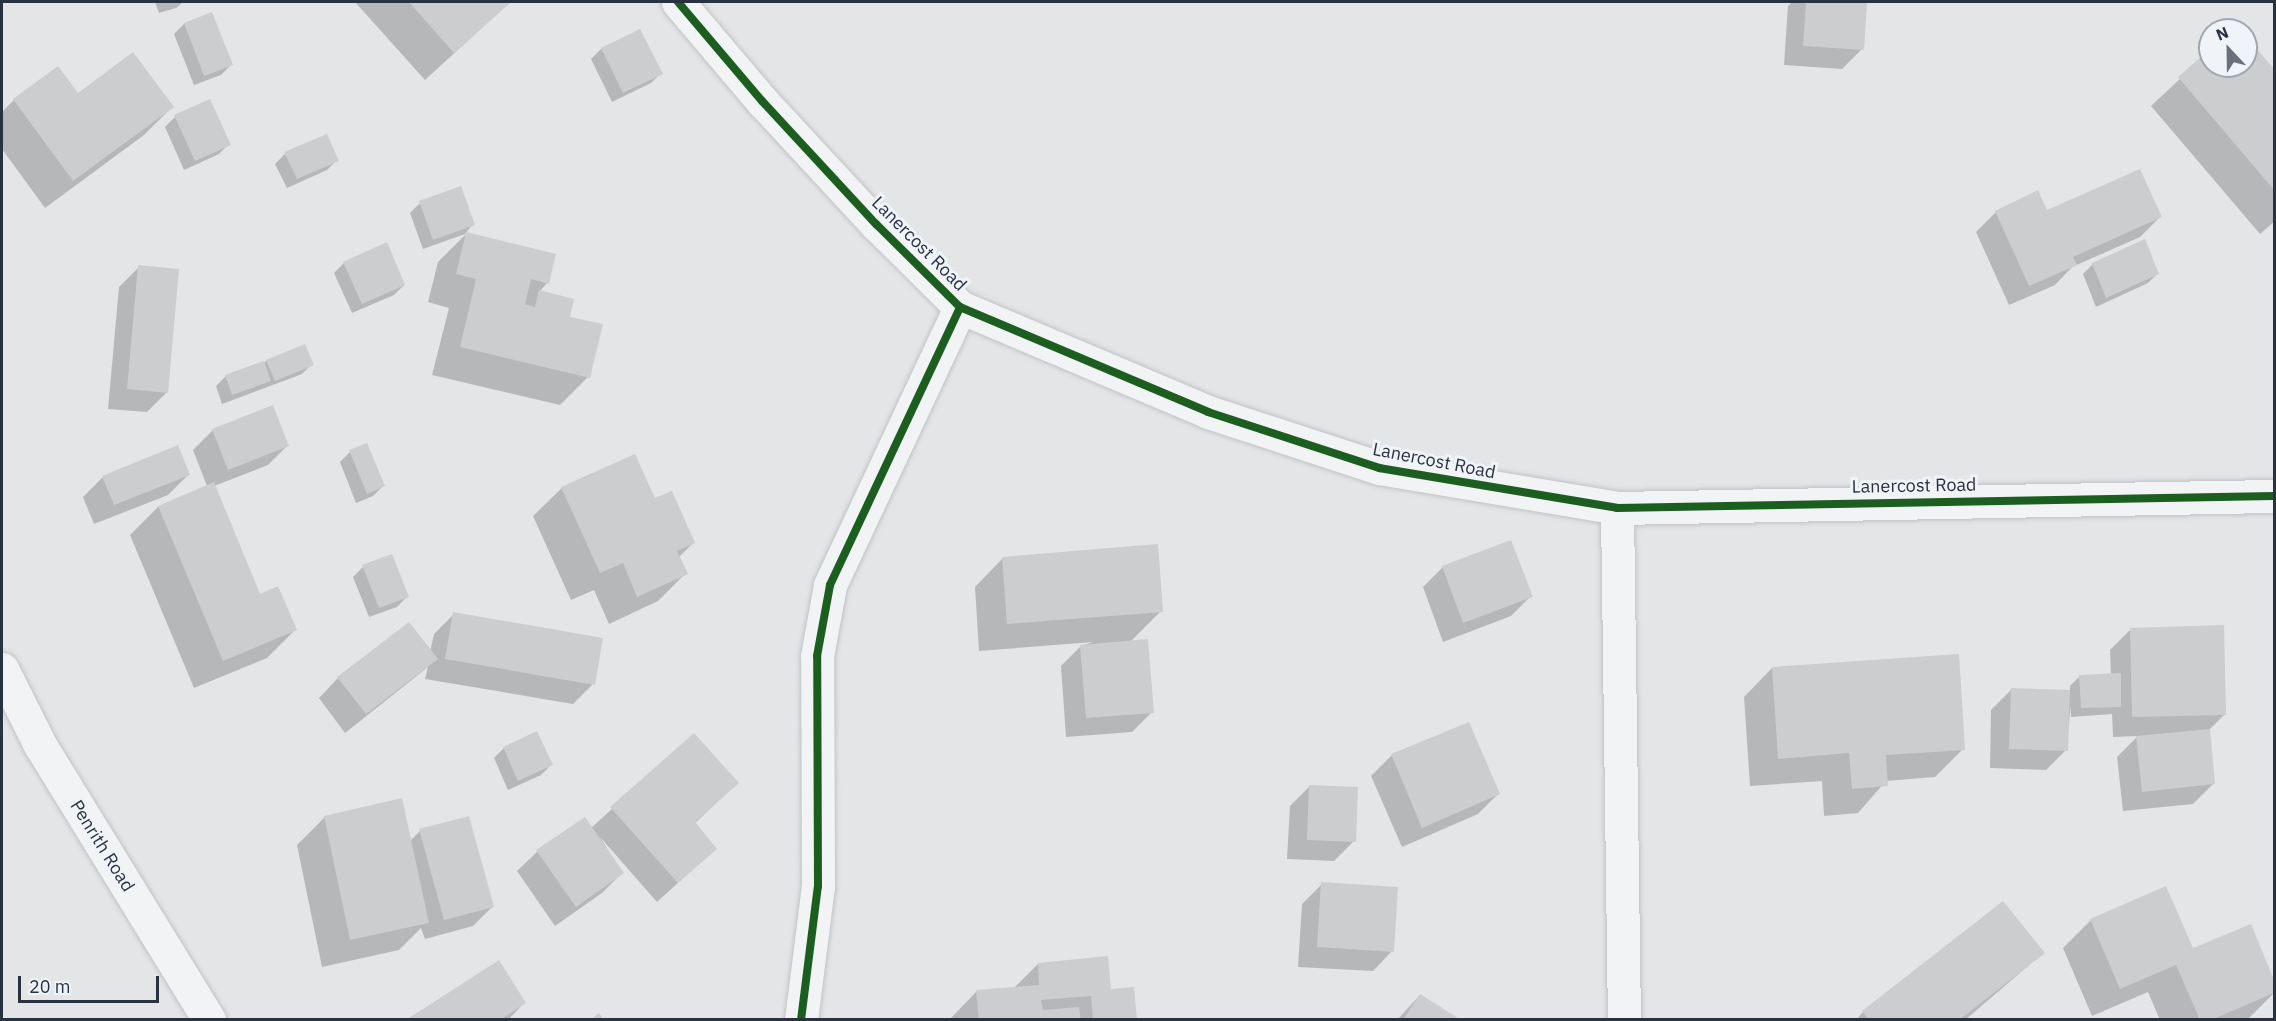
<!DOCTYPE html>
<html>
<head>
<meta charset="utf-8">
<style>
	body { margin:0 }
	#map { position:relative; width:2276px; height:1021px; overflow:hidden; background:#e3e5e7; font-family:"IBM Plex Sans",sans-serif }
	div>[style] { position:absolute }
	.shadow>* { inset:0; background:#0003 }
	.building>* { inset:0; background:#cbcdcf }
	.roads { filter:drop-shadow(0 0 2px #c1c3c5) drop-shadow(0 0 2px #c1c3c5) }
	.street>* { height:33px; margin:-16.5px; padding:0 16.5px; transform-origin:16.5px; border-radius:16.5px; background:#f2f3f4 }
	.cycleway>* { height:8px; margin:-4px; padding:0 4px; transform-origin:4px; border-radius:4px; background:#1b5e20 }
	span { translate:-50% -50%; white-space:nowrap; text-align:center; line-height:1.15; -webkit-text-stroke:6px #f0f3f7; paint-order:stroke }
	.street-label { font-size:18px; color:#293241 }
	.frame { position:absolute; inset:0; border:3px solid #293241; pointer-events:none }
	.north { position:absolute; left:2198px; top:18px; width:60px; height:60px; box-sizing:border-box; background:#f0f3f7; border:2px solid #a0a6ae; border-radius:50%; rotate:338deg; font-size:16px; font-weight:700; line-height:24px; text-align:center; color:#293241 }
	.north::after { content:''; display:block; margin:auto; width:21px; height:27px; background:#6a717b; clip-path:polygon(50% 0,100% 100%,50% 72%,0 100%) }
	.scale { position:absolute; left:18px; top:976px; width:141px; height:27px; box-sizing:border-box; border:3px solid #293241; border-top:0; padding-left:8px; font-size:18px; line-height:21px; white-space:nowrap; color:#293241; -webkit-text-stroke:4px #f0f3f7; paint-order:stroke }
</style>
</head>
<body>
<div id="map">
	<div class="shadow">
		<i style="clip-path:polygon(155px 2px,183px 2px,176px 8px,159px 13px)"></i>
		<i style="clip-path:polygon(355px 2px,510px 2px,425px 80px)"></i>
		<i style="clip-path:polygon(1792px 2px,1866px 2px,1862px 49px,1842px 69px,1784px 65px,1788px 6px)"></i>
		<i style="clip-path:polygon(211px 14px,231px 65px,221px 75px,194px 85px,174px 34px,184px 24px)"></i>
		<i style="clip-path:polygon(640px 31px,661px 73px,651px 83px,612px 102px,591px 59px,601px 49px)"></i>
		<i style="clip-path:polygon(2246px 38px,2274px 72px,2274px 222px,2260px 234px,2151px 106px,2210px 51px,2210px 66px,2246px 66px)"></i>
		<i style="clip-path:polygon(14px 100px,172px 107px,144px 135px,45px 208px,2px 149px,2px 112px)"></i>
		<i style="clip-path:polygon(175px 117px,229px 144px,219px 154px,184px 170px,165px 127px)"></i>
		<i style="clip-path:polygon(285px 154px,337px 160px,327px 170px,287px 188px,275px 164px)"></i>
		<i style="clip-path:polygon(420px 203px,473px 224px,465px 234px,423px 249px,410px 213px)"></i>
		<i style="clip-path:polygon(1996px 212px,2047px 212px,2160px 217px,2140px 237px,2072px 267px,2055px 285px,2009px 305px,1976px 232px)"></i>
		<i style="clip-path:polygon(466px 234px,547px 283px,539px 292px,572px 300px,568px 318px,588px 377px,560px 405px,432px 375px,449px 308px,428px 302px,438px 262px)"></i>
		<i style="clip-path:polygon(2144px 241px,2158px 273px,2148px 283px,2096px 307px,2083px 274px,2093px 264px)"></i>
		<i style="clip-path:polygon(344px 263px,404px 285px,394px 295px,352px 313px,334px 273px)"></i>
		<i style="clip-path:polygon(139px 267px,167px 392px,147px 412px,108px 409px,119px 287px)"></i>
		<i style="clip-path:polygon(267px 361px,312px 364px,302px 374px,222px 404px,216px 386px,226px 376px)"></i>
		<i style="clip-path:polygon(213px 430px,287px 446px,268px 465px,214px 486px,259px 596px,295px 630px,267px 658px,194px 688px,130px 535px,158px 507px,207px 486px,193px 450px)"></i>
		<i style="clip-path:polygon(350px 452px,383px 486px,373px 496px,356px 503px,340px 462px)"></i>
		<i style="clip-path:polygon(188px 475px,168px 495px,94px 524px,83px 497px,103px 477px)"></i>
		<i style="clip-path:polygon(562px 488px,655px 500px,693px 543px,679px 557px,686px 573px,658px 601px,609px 624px,594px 590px,571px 600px,533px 516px)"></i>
		<i style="clip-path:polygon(1003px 558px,1161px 611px,1130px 642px,1152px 712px,1132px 732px,1066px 737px,1061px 666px,1081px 646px,1093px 642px,979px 651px,975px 587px)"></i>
		<i style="clip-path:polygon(363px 567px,407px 597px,397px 607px,369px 617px,353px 577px)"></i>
		<i style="clip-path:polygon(1443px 567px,1531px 596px,1511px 616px,1443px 642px,1423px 587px)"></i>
		<i style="clip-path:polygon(454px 614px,593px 684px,573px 704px,425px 679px,428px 667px,345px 733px,319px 698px,338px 678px,430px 652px,434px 634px)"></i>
		<i style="clip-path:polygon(2130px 630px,2225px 714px,2209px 730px,2213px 784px,2193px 804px,2123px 811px,2117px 757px,2138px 736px,2113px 737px,2112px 714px,2071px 717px,2071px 705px,2066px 750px,2046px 770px,1990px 768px,1991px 710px,2011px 690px,2070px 692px,2070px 686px,2080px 676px,2111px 675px,2110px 650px)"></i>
		<i style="clip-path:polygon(1772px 668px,1963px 749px,1935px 777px,1886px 781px,1858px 813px,1824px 816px,1822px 781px,1750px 786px,1744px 697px)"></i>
		<i style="clip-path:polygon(1469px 724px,1498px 794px,1478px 814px,1402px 847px,1371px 776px,1391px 756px)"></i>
		<i style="clip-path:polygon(694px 735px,737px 783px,694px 824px,715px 849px,657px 902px,600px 837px,622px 873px,602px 893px,555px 926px,517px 871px,537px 852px,584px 819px,591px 828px)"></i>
		<i style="clip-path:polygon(504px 748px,551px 765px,541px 775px,508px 790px,494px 758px)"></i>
		<i style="clip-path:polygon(1310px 786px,1354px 841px,1334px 861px,1287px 859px,1290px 806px)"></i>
		<i style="clip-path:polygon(325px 817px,410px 841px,420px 831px,493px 906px,473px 926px,425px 939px,421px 928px,399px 950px,322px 967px,297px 845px)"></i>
		<i style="clip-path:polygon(1322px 884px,1392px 951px,1373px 971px,1298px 967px,1302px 904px)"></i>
		<i style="clip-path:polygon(2091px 920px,2192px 950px,2250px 926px,2274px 984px,2274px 993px,2247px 1020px,2160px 1020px,2148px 992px,2092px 1016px,2063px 948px)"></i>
		<i style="clip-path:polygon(2043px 953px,1965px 1020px,1856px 1020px,1863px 1012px)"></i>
		<i style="clip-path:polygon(499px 962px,524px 1003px,508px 1020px,406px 1020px)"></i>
		<i style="clip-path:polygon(1038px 964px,1136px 1020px,949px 1020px,977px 991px,1014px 988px)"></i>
		<i style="clip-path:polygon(1420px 995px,1458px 1020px,1397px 1020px)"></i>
	</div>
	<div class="building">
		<i style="clip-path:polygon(409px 2px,511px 2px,454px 53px)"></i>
		<i style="clip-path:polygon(1806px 2px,1867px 2px,1864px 50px,1803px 46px)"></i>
		<i style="clip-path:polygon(212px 12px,233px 65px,204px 76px,184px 23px)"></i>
		<i style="clip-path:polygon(640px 29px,663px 74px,623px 93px,601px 48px)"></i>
		<i style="clip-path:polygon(2246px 36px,2274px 69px,2274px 190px,2178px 77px,2210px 49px,2210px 66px,2246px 66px)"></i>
		<i style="clip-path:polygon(133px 52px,174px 107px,73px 181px,13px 99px,58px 66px,78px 93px)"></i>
		<i style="clip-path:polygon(210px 99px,231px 145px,195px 161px,174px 115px)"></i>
		<i style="clip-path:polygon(327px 134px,339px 161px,297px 179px,284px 152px)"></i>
		<i style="clip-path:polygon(2140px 169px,2162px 217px,2073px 257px,2077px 265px,2029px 286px,1995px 211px,2038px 190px,2047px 210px)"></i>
		<i style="clip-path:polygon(461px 186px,475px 225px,433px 240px,419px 201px)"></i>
		<i style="clip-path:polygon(466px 232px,556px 254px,549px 284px,531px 279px,525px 304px,535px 307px,539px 290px,574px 299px,570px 317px,603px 324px,590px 378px,460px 347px,476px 279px,456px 274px)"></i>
		<i style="clip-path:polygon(2145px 239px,2159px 274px,2106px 298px,2092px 263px)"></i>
		<i style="clip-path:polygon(387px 242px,405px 285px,362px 304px,343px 262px)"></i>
		<i style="clip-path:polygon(138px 265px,179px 269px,168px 393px,127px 389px)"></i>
		<i style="clip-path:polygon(305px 344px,314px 365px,275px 381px,266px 360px)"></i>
		<i style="clip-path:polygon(264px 361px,271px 381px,232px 395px,225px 375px)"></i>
		<i style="clip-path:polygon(273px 405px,289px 446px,228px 470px,212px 429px)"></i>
		<i style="clip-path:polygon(367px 443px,385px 486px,367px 494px,349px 450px)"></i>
		<i style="clip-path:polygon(178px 445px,190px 475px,114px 505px,102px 476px)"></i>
		<i style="clip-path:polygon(635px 454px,655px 498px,672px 491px,695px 543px,677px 551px,688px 574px,637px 597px,623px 563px,600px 573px,561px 487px)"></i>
		<i style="clip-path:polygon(214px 482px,260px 594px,278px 586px,297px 630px,223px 661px,158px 506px)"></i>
		<i style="clip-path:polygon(1511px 540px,1533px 597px,1463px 623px,1442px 566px)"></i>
		<i style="clip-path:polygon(1158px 544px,1163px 612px,1007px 624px,1002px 557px)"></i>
		<i style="clip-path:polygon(392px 554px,409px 597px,379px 608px,362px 565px)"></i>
		<i style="clip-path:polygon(453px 612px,603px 638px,595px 685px,445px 659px)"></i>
		<i style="clip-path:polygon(409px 622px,438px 659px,366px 714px,337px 677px)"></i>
		<i style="clip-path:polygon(2224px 625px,2226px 715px,2132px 717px,2130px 628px)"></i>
		<i style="clip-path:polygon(1148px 639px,1154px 713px,1086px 718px,1080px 645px)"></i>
		<i style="clip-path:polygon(1959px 654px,1965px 750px,1886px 755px,1888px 786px,1852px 789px,1849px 753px,1778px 759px,1772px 667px)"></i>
		<i style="clip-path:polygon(2121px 673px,2121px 707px,2081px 708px,2079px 675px)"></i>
		<i style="clip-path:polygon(2011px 688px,2070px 690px,2068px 751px,2009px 749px)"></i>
		<i style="clip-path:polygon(1469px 722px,1500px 794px,1422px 828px,1391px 754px)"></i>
		<i style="clip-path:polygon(2210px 729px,2215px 784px,2142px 792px,2136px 736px)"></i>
		<i style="clip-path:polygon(537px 731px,553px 765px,518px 781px,503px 747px)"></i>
		<i style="clip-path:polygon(694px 733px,739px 783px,695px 822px,717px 849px,678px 883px,610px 807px)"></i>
		<i style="clip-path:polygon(1309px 785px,1358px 787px,1356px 842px,1307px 840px)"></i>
		<i style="clip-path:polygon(402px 798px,429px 923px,350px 940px,324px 816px)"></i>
		<i style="clip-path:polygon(469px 816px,494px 907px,444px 920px,419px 829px)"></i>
		<i style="clip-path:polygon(585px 817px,624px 873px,576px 907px,536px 850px)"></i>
		<i style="clip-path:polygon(1321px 882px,1398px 887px,1394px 952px,1317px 947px)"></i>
		<i style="clip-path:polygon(2166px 886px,2193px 948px,2251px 924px,2274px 980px,2274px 993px,2211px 1020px,2200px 1020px,2176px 965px,2120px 989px,2090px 919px)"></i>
		<i style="clip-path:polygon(2003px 901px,2045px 953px,1959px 1020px,1869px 1020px,1862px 1011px)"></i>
		<i style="clip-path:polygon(1108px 956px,1111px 989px,1134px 987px,1137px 1020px,1093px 1020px,1091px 996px,1041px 1000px,1043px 1010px,1079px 1007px,1081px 1020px,979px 1020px,976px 990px,1039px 985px,1038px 963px)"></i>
		<i style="clip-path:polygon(499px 960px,526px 1003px,500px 1020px,406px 1020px)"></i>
		<i style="clip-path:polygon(1420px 994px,1461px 1020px,1403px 1020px)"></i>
		<i style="clip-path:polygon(599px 1013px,604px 1020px,590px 1020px)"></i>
	</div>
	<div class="roads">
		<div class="street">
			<i style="left:678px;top:2px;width:130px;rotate:49.7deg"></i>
			<i style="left:762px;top:101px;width:168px;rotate:47.2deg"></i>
			<i style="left:876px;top:224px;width:118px;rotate:44.7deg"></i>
			<i style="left:960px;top:307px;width:269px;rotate:22.9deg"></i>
			<i style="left:1208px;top:412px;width:180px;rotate:18.1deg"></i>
			<i style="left:1379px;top:468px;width:241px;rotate:9.5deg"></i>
			<i style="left:1617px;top:508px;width:657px;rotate:-1.05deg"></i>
			<i style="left:1617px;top:508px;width:512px;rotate:89.22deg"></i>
			<i style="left:2px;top:669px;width:85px;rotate:63.4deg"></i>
			<i style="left:40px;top:745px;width:323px;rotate:58.4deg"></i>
			<i style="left:801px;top:1020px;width:135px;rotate:-82.8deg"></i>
			<i style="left:818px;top:886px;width:230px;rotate:-90.2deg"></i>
			<i style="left:817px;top:656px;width:72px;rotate:-79.6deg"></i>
			<i style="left:830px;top:585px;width:307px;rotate:-64.9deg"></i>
		</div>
	</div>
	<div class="cycleway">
		<i style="left:678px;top:2px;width:130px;rotate:49.7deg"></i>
		<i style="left:762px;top:101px;width:168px;rotate:47.2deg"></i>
		<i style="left:876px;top:224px;width:118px;rotate:44.7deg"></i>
		<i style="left:960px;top:307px;width:269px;rotate:22.9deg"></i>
		<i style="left:1208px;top:412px;width:180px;rotate:18.1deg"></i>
		<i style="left:1379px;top:468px;width:241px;rotate:9.5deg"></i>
		<i style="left:1617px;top:508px;width:657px;rotate:-1.05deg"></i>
		<i style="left:801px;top:1020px;width:135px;rotate:-82.8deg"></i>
		<i style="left:818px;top:886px;width:230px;rotate:-90.2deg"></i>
		<i style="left:817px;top:656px;width:72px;rotate:-79.6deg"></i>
		<i style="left:830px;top:585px;width:307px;rotate:-64.9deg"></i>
	</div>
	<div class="street-label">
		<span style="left:919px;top:244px;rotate:45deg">Lanercost Road</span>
		<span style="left:1434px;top:461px;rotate:11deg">Lanercost Road</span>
		<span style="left:1914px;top:486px;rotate:-1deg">Lanercost Road</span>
		<span style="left:102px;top:846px;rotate:58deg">Penrith Road</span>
	</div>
	<div class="frame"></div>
	<div class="north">N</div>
	<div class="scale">20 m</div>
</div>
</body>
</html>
